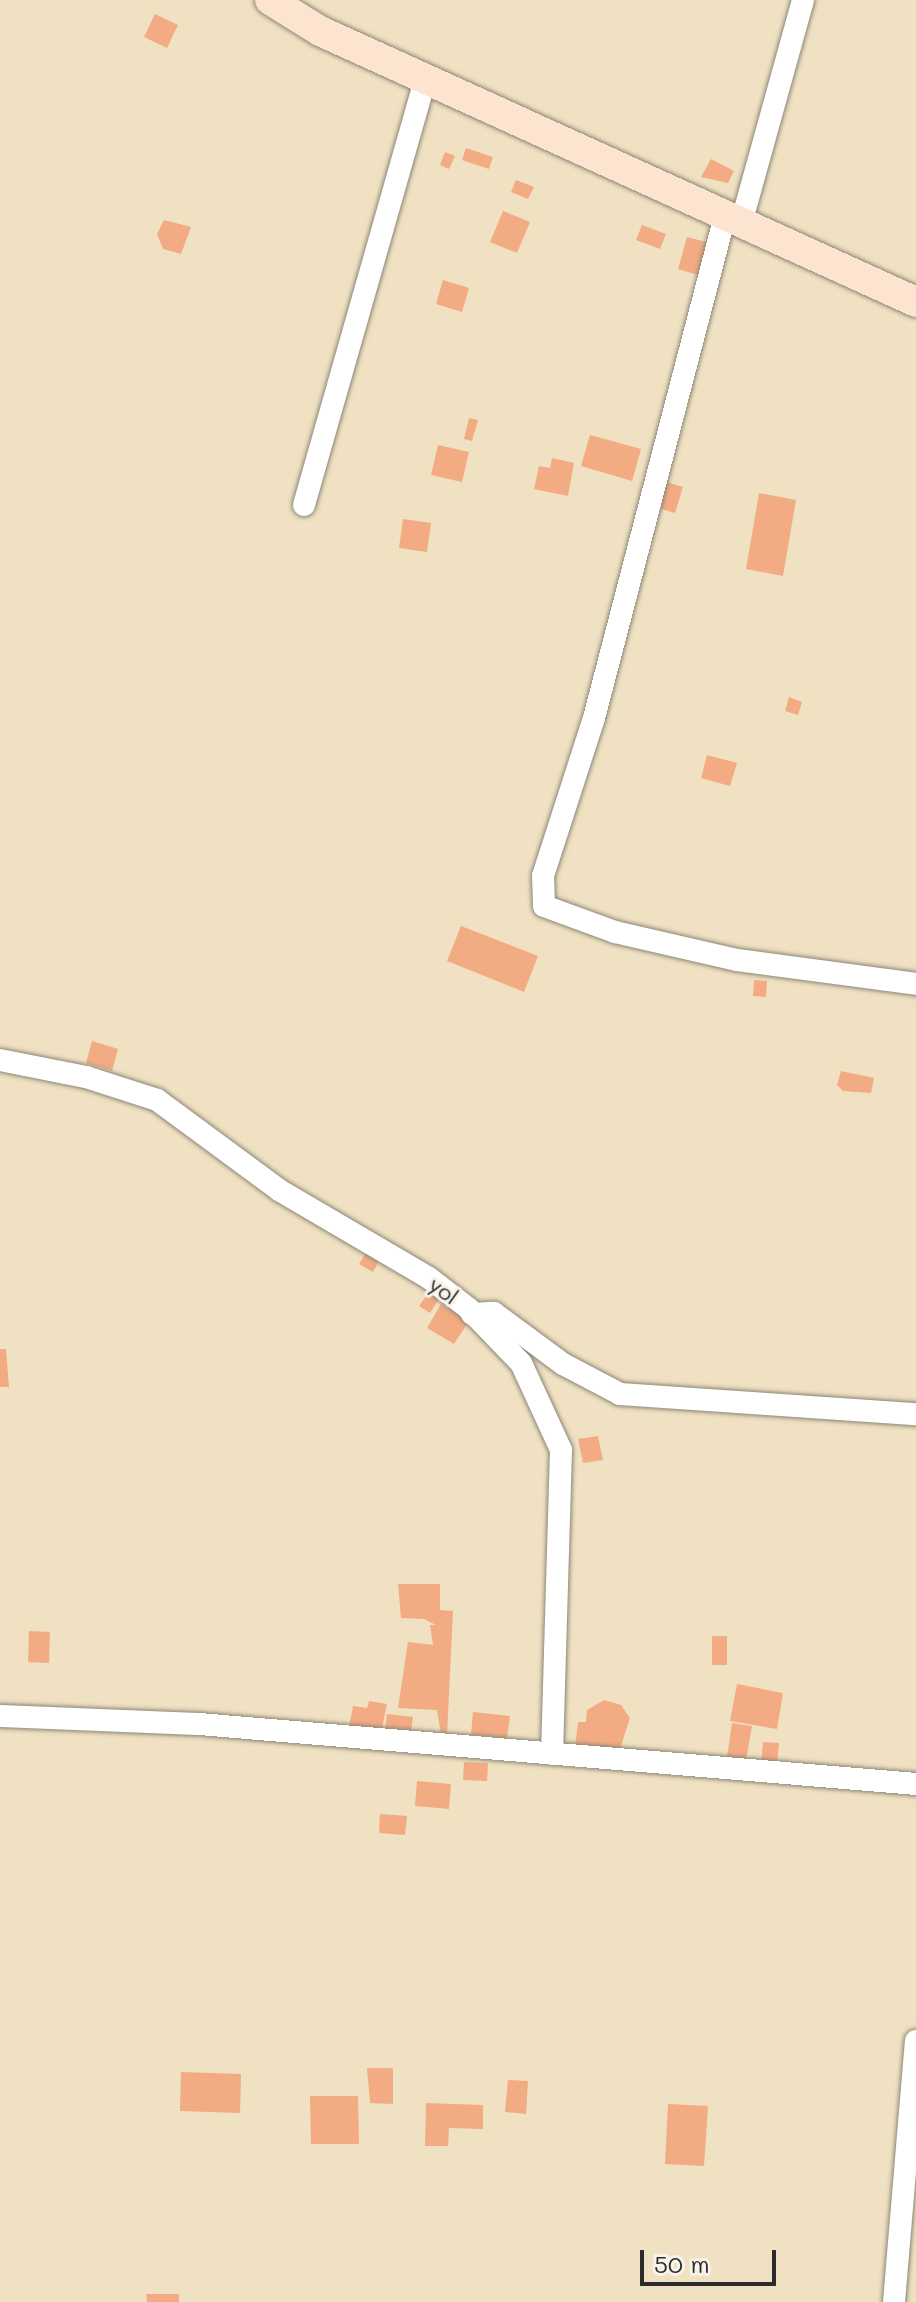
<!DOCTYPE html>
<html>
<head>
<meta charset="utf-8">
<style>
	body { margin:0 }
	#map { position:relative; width:916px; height:2302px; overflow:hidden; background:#efe1c2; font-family:Mali,sans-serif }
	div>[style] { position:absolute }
	.building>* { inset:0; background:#f3ab84 }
	.roads { filter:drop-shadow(0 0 2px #8d8676) drop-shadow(0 0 2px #8d8676) }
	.street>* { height:22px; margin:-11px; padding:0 11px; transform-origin:11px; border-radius:11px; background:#fff }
	.secondary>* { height:30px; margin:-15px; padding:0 15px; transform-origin:15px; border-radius:15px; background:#fde4d1 }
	span { translate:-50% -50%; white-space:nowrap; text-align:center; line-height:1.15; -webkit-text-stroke:6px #f7f3e8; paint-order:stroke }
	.street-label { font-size:22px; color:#2b2b2b }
	.scale { position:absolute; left:640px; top:2250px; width:136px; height:36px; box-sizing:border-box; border:4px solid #2b2b2b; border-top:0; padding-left:10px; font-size:24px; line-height:28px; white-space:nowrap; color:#2b2b2b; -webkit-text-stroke:6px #f7f3e8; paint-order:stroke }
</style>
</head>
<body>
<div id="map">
	<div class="building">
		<i style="clip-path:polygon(155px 14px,178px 25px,167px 48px,144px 37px)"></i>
		<i style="clip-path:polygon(466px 148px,493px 157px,489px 169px,462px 160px)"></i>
		<i style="clip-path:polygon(445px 152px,455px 156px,449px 169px,440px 165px)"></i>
		<i style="clip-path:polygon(711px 159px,734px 171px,728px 183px,701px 177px)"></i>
		<i style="clip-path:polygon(516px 180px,534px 187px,528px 199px,511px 192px)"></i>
		<i style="clip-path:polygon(503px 211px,530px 222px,517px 253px,490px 242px)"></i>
		<i style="clip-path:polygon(164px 220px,191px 227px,181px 254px,163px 249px,157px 234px)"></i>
		<i style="clip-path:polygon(642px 225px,666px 234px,660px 249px,636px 240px)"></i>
		<i style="clip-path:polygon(687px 237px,710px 243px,701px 276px,678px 269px)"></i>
		<i style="clip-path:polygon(443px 280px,469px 288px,462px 312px,436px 304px)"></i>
		<i style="clip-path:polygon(469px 418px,478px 420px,472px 441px,464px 439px)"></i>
		<i style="clip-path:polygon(590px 435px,641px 449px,632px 481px,581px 466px)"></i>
		<i style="clip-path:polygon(438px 445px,469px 452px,462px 482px,431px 475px)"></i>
		<i style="clip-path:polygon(552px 458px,574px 463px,568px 496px,534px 489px,539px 466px,550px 468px)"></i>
		<i style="clip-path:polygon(663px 481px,683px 487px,675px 513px,655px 507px)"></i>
		<i style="clip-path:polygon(759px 493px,796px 500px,783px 576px,746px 569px)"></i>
		<i style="clip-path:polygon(403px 519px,431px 523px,427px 552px,399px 548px)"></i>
		<i style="clip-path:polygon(789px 697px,802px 702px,798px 715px,785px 711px)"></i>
		<i style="clip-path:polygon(707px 755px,737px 763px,730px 786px,701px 778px)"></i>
		<i style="clip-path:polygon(461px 926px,538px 956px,524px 992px,447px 961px)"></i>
		<i style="clip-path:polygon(754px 980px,767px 981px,766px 997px,753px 996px)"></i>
		<i style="clip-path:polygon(92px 1041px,118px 1049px,112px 1071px,86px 1063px)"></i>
		<i style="clip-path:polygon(841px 1071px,874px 1078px,871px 1093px,843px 1091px,837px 1085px)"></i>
		<i style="clip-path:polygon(366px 1253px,379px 1261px,373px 1272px,359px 1264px)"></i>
		<i style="clip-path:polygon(429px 1292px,439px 1299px,430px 1313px,419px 1306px)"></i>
		<i style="clip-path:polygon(441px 1304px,469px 1321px,454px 1344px,427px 1328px)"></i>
		<i style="clip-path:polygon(0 1349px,6px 1349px,9px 1387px,0 1387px)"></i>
		<i style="clip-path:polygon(598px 1436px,603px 1460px,583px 1463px,578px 1439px)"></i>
		<i style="clip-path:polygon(398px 1584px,440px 1584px,440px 1610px,453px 1611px,447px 1735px,441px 1735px,437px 1710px,398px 1708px,408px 1642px,433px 1645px,430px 1625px,436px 1625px,424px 1619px,401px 1618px)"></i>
		<i style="clip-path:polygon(29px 1631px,50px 1632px,49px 1663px,28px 1662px)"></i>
		<i style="clip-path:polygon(712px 1636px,727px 1636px,727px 1665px,712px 1665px)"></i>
		<i style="clip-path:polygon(737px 1684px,783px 1693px,777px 1729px,730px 1721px)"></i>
		<i style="clip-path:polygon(604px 1700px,621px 1705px,630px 1718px,619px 1752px,575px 1747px,578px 1722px,586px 1722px,587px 1710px)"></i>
		<i style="clip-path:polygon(369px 1701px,387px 1704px,381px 1733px,349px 1727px,353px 1706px,367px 1708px)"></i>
		<i style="clip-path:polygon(473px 1712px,510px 1716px,507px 1738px,471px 1735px)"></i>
		<i style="clip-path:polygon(387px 1714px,413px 1717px,411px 1732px,385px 1730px)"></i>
		<i style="clip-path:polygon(732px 1723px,752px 1726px,746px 1760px,727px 1757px)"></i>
		<i style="clip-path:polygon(763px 1742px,779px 1743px,777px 1765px,761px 1764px)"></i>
		<i style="clip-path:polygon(464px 1762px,488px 1763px,487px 1781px,463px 1780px)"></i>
		<i style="clip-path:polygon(417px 1781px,451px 1784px,449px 1809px,415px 1806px)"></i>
		<i style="clip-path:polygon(380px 1814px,407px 1816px,405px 1835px,379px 1833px)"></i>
		<i style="clip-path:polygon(367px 2068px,393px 2068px,393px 2104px,370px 2103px)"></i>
		<i style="clip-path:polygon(181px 2072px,241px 2074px,240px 2113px,180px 2111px)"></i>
		<i style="clip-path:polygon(508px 2080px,528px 2081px,526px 2114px,505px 2112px)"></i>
		<i style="clip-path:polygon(310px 2096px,358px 2096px,359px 2144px,311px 2144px)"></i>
		<i style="clip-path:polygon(426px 2103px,483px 2105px,483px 2129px,449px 2128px,448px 2146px,425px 2146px)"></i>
		<i style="clip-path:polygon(668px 2104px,708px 2106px,704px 2166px,665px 2164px)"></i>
		<i style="clip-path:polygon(146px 2294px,179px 2294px,179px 2302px,147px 2302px)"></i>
	</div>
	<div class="roads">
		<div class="street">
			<i style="left:726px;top:212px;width:523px;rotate:104.62deg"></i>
			<i style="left:594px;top:718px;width:166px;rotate:107.9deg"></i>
			<i style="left:543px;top:876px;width:30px;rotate:88deg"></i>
			<i style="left:544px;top:906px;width:76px;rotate:20.1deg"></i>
			<i style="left:615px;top:932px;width:125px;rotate:12.9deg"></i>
			<i style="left:737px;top:960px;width:181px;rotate:7.6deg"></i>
			<i style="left:742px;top:220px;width:228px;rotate:-74.5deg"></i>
			<i style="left:304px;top:505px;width:443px;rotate:-74.1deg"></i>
			<i style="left:0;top:1060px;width:88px;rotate:11.2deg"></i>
			<i style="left:86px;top:1077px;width:75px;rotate:17.9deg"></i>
			<i style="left:157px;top:1100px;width:152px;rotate:36.4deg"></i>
			<i style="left:279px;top:1190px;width:174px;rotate:30.4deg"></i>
			<i style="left:429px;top:1278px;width:49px;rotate:37.6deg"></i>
			<i style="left:468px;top:1308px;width:76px;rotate:46.1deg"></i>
			<i style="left:521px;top:1363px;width:96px;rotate:65.3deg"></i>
			<i style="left:561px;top:1450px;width:304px;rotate:91.7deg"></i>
			<i style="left:472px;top:1314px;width:22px;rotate:-3deg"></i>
			<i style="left:494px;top:1313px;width:86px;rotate:36.5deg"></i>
			<i style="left:563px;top:1364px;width:64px;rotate:27.8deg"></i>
			<i style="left:620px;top:1394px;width:297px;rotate:3.9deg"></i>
			<i style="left:0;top:1716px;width:199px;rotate:2.3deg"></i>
			<i style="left:199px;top:1724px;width:720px;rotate:4.78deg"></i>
			<i style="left:894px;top:2302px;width:262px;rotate:-85.2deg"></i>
		</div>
		<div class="secondary">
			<i style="left:270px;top:0;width:59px;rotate:31.8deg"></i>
			<i style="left:320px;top:31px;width:655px;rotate:24.45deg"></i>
		</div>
	</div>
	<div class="street-label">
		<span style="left:444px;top:1290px;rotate:36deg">yol</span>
	</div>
	<div class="scale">50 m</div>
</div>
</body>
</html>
